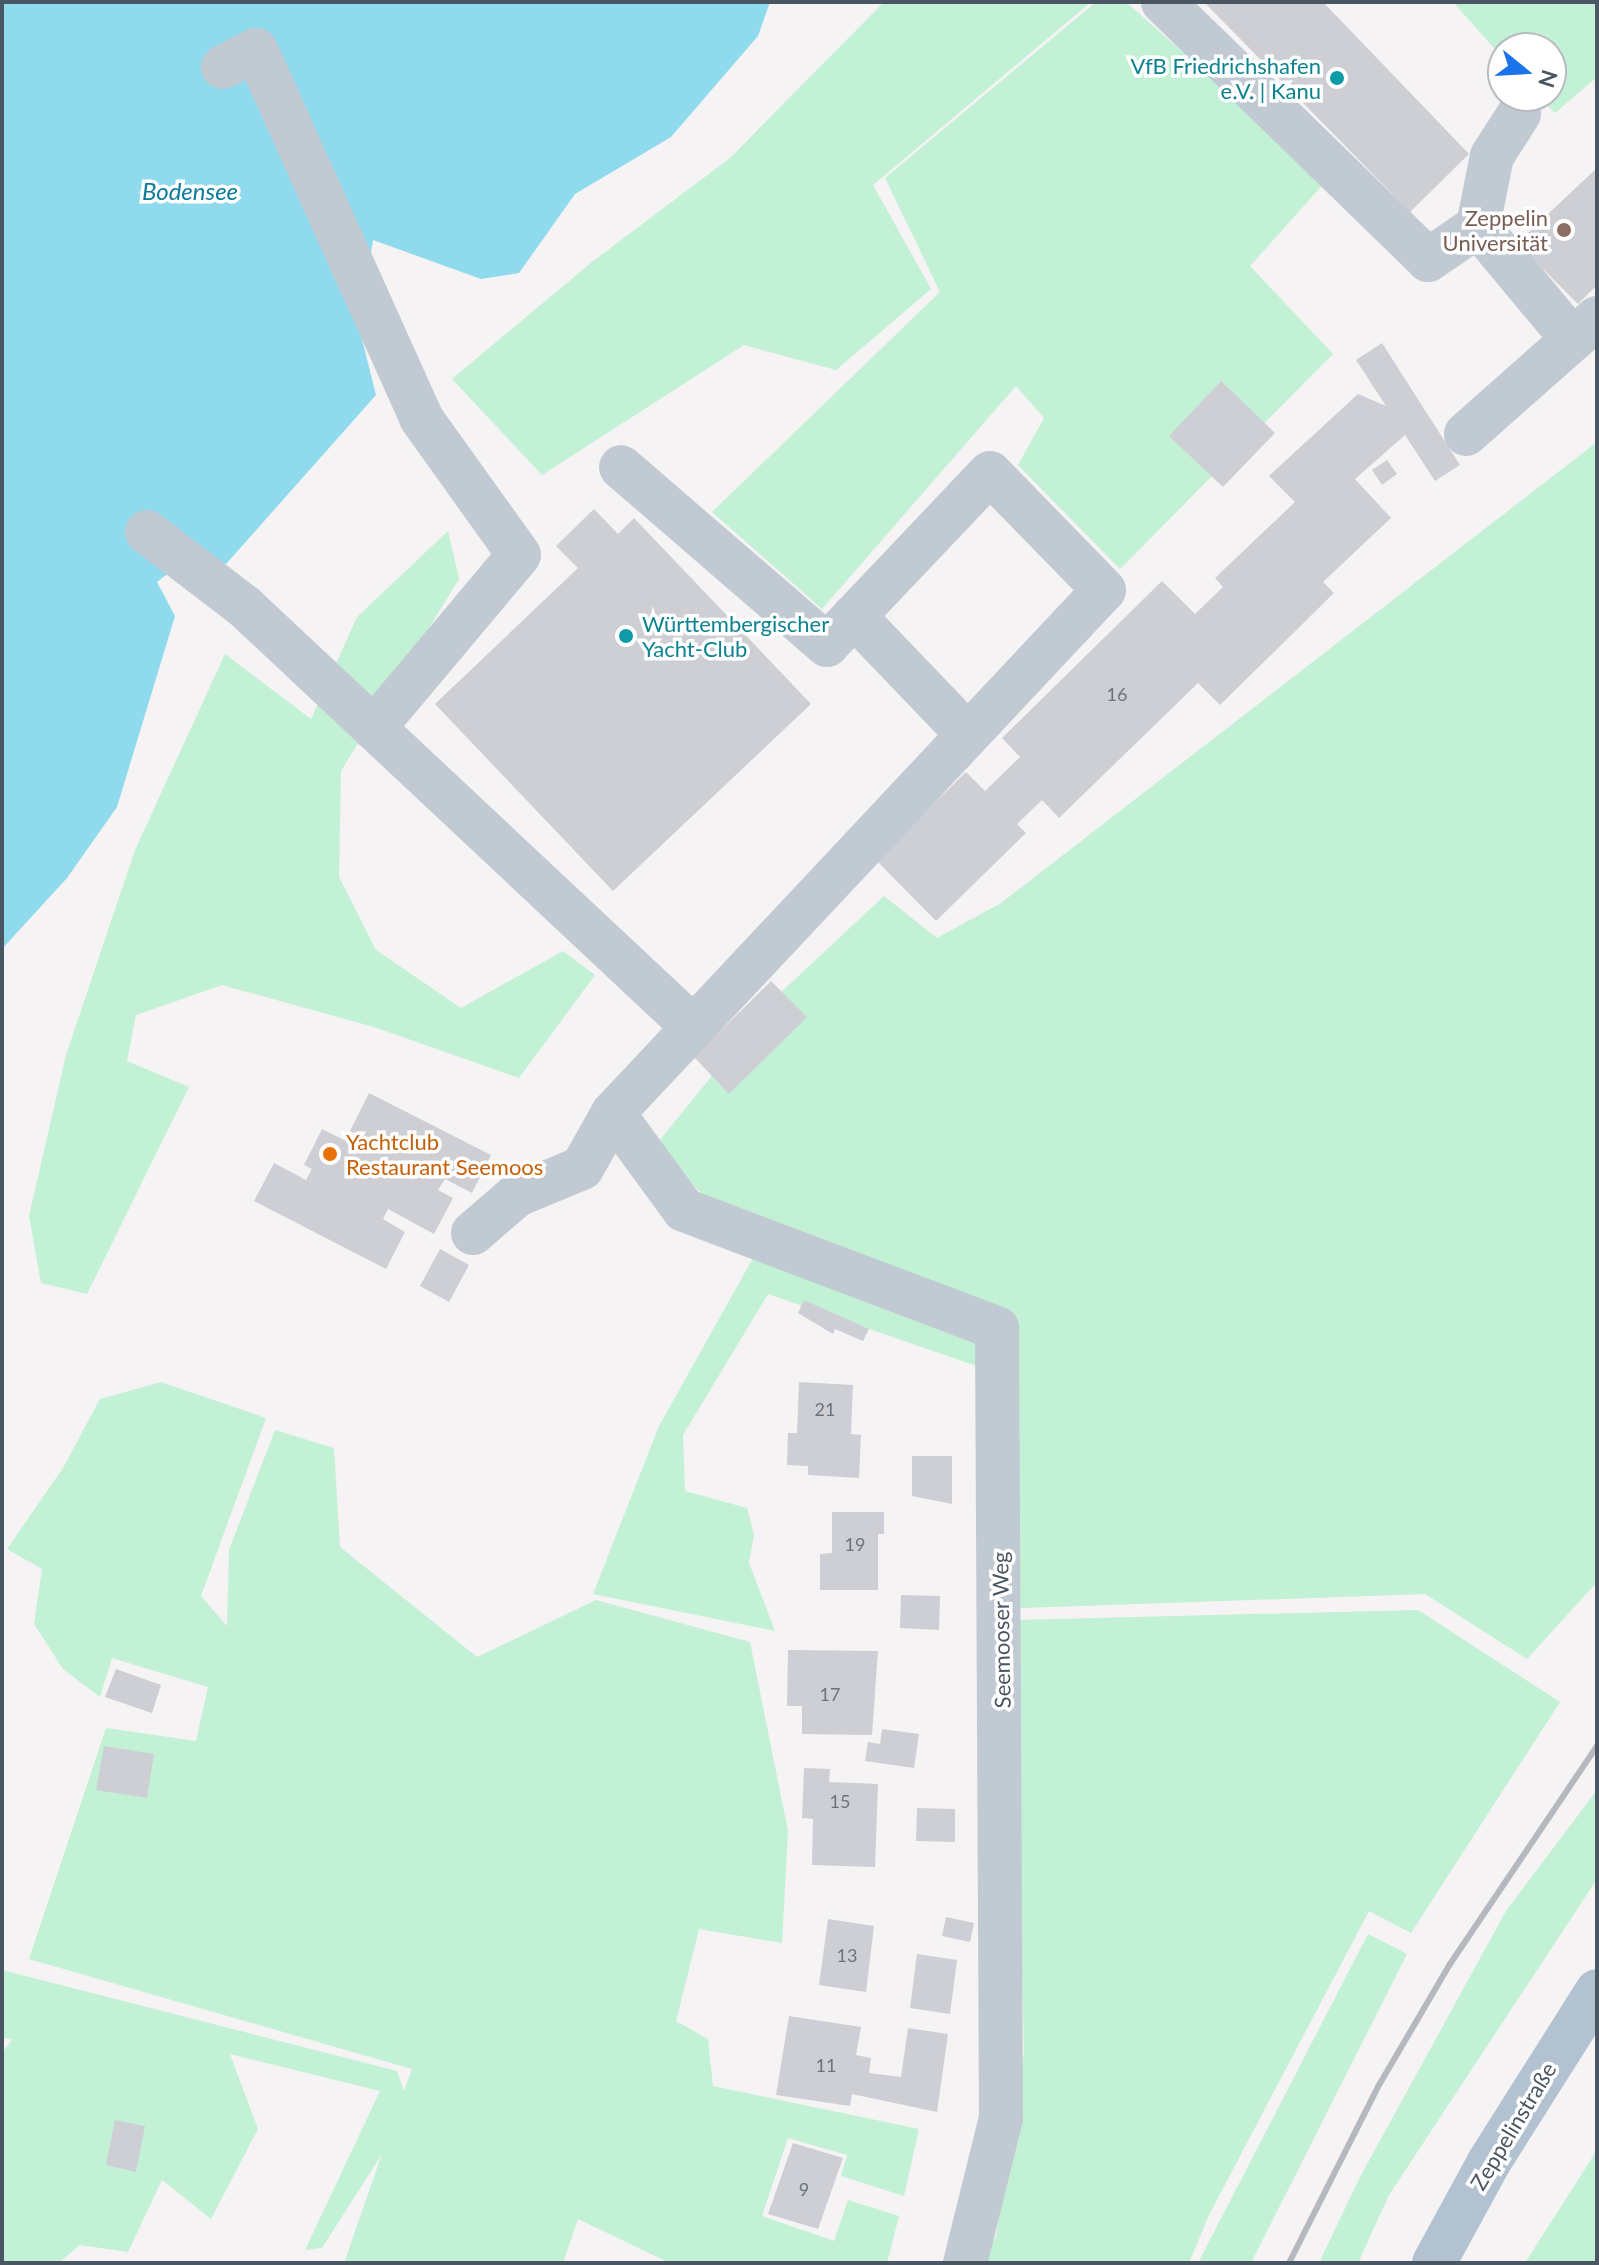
<!DOCTYPE html>
<html>
<head>
<meta charset="utf-8">
<style>
	body { margin:0 }
	#map { position:relative; width:1599px; height:2265px; overflow:hidden; background:#f5f3f3; font-family:Lato,sans-serif }
	div>[style] { position:absolute }
	.green>* { inset:0; background:#c3f1d5 }
	.water>* { inset:0; background:#90daee }
	.building>* { inset:0; background:#cdcfd5 }
	.minor>* { height:44px; margin:-22px; padding:0 22px; transform-origin:22px; border-radius:22px; background:#c1cad2 }
	.major>* { height:44px; margin:-22px; padding:0 22px; transform-origin:22px; border-radius:22px; background:#b3c2d1 }
	.rail>* { height:6px; margin:-3px; padding:0 3px; transform-origin:3px; border-radius:3px; background:#b5b8bd }
	.dots>* { width:22px; height:22px; translate:-50% -50%; box-sizing:border-box; border:4px solid #fff; border-radius:50% }
	span { translate:-50% -50%; white-space:nowrap; text-align:center; line-height:1.15; -webkit-text-stroke:7px #fff; paint-order:stroke }
	.number-label { font-size:18px; color:#6b747e }
	.number-label span { -webkit-text-stroke-width:0 }
	.culture-label { font-size:22px; color:#0d838f }
	.right { translate:-100% -50%; text-align:right }
	.left { translate:0 -50%; text-align:left }
	.education-label { font-size:22px; color:#785e54 }
	.food-label { font-size:22px; color:#c56008 }
	.street-label { font-size:22px; color:#4a5661 }
	.water-label { font-size:24px; color:#0c7c9b; font-style:italic }
	.frame { position:absolute; inset:0; border:4px solid #4a5661; pointer-events:none }
	.north { position:absolute; left:1487px; top:32px; width:80px; height:80px; box-sizing:border-box; background:#fff; border:2px solid #b7bbc0; border-radius:50%; rotate:108deg; font-size:22px; font-weight:700; line-height:32px; text-align:center; color:#4a5661 }
	.north::after { content:''; display:block; margin:auto; width:28px; height:36px; background:#1a73e8; clip-path:polygon(50% 0,100% 100%,50% 72%,0 100%) }
</style>
</head>
<body>
<div id="map">
	<div class="green">
		<i style="clip-path:polygon(884px 2px,1091px 2px,873px 185px,931px 289px,836px 370px,744px 345px,542px 475px,452px 379px,592px 262px,730px 158px)"></i>
		<i style="clip-path:polygon(1096px 2px,1126px 2px,1327px 180px,1250px 266px,1333px 354px,1120px 569px,1018px 465px,1044px 418px,1016px 386px,822px 609px,712px 512px,940px 292px,885px 178px)"></i>
		<i style="clip-path:polygon(1453px 2px,1597px 2px,1597px 77px,1555px 113px,1537px 96px,1551px 96px,1551px 48px,1503px 48px,1503px 58px)"></i>
		<i style="clip-path:polygon(1597px 442px,1597px 1582px,1527px 1659px,1425px 1594px,994px 1609px,994px 1372px,768px 1294px,683px 1435px,685px 1491px,747px 1508px,754px 1535px,749px 1563px,775px 1631px,593px 1594px,659px 1426px,757px 1251px,655px 1146px,776px 997px,884px 896px,937px 938px,1001px 903px)"></i>
		<i style="clip-path:polygon(448px 531px,459px 579px,341px 771px,339px 877px,376px 950px,461px 1008px,563px 951px,595px 975px,519px 1078px,374px 1027px,222px 985px,136px 1015px,127px 1061px,189px 1087px,87px 1294px,41px 1283px,29px 1216px,66px 1055px,135px 850px,225px 654px,311px 719px,357px 617px)"></i>
		<i style="clip-path:polygon(161px 1382px,266px 1418px,201px 1596px,227px 1626px,229px 1550px,275px 1430px,334px 1448px,340px 1547px,477px 1657px,596px 1600px,750px 1642px,788px 1831px,782px 1943px,699px 1929px,676px 2021px,708px 2039px,713px 2086px,919px 2129px,904px 2196px,841px 2176px,847px 2155px,788px 2138px,762px 2216px,834px 2241px,848px 2200px,899px 2216px,887px 2263px,670px 2263px,578px 2219px,563px 2263px,344px 2263px,382px 2154px,322px 2248px,305px 2250px,380px 2091px,230px 2054px,258px 2129px,211px 2219px,162px 2180px,128px 2252px,80px 2245px,62px 2260px,69px 2263px,2px 2263px,2px 2053px,12px 2040px,2px 2037px,2px 1970px,397px 2071px,404px 2091px,412px 2069px,29px 1959px,106px 1728px,196px 1741px,208px 1687px,112px 1658px,100px 1697px,63px 1669px,34px 1624px,42px 1569px,7px 1549px,63px 1468px,100px 1399px)"></i>
		<i style="clip-path:polygon(1418px 1610px,1560px 1702px,1411px 1933px,1369px 1911px,1209px 2215px,1189px 2263px,981px 2263px,996px 2236px,1024px 2052px,1013px 1620px)"></i>
		<i style="clip-path:polygon(1597px 1790px,1597px 1879px,1389px 2195px,1358px 2263px,1319px 2263px,1360px 2177px,1506px 1911px)"></i>
		<i style="clip-path:polygon(1368px 1934px,1407px 1954px,1251px 2263px,1198px 2263px)"></i>
		<i style="clip-path:polygon(1597px 2150px,1597px 2263px,1525px 2263px)"></i>
	</div>
	<div class="water">
		<i style="clip-path:polygon(2px 2px,770px 2px,758px 36px,671px 137px,575px 194px,519px 273px,481px 279px,373px 240px,359px 327px,376px 395px,226px 564px,195px 552px,157px 582px,175px 616px,117px 807px,67px 878px,2px 949px)"></i>
	</div>
	<div class="building">
		<i style="clip-path:polygon(1204px 2px,1323px 2px,1469px 154px,1410px 212px)"></i>
		<i style="clip-path:polygon(1597px 168px,1597px 285px,1578px 304px,1517px 243px)"></i>
		<i style="clip-path:polygon(1382px 343px,1460px 465px,1435px 481px,1405px 435px,1355px 479px,1391px 518px,1323px 582px,1334px 593px,1220px 705px,1198px 683px,1059px 818px,1042px 800px,1017px 824px,1026px 833px,936px 921px,876px 860px,966px 772px,985px 791px,1020px 757px,1002px 738px,1162px 581px,1195px 614px,1223px 587px,1215px 578px,1295px 502px,1269px 476px,1358px 394px,1386px 406px,1356px 360px)"></i>
		<i style="clip-path:polygon(1221px 381px,1275px 433px,1223px 487px,1169px 436px)"></i>
		<i style="clip-path:polygon(1387px 460px,1397px 474px,1382px 485px,1372px 470px)"></i>
		<i style="clip-path:polygon(594px 509px,618px 534px,634px 518px,811px 704px,613px 891px,435px 704px,578px 568px,556px 546px)"></i>
		<i style="clip-path:polygon(771px 981px,807px 1017px,729px 1094px,694px 1057px)"></i>
		<i style="clip-path:polygon(369px 1093px,491px 1155px,472px 1193px,445px 1179px,438px 1190px,453px 1198px,434px 1234px,388px 1209px,383px 1219px,405px 1232px,386px 1269px,254px 1201px,274px 1163px,306px 1180px,312px 1169px,304px 1165px,322px 1129px,354px 1145px,360px 1136px,350px 1131px)"></i>
		<i style="clip-path:polygon(440px 1249px,469px 1265px,449px 1302px,420px 1286px)"></i>
		<i style="clip-path:polygon(804px 1300px,869px 1329px,863px 1341px,835px 1329px,833px 1334px,798px 1313px)"></i>
		<i style="clip-path:polygon(799px 1382px,853px 1385px,851px 1434px,861px 1435px,859px 1478px,808px 1475px,808px 1466px,787px 1465px,788px 1433px,797px 1433px)"></i>
		<i style="clip-path:polygon(912px 1456px,952px 1456px,952px 1504px,912px 1496px)"></i>
		<i style="clip-path:polygon(832px 1512px,884px 1512px,884px 1534px,878px 1534px,878px 1590px,820px 1590px,820px 1554px,832px 1553px)"></i>
		<i style="clip-path:polygon(901px 1595px,940px 1596px,939px 1630px,900px 1628px)"></i>
		<i style="clip-path:polygon(788px 1650px,878px 1651px,872px 1735px,802px 1734px,802px 1706px,787px 1706px)"></i>
		<i style="clip-path:polygon(116px 1669px,161px 1685px,152px 1713px,105px 1697px)"></i>
		<i style="clip-path:polygon(882px 1729px,919px 1734px,914px 1768px,865px 1761px,868px 1742px,880px 1744px)"></i>
		<i style="clip-path:polygon(104px 1746px,154px 1754px,147px 1798px,96px 1790px)"></i>
		<i style="clip-path:polygon(804px 1768px,830px 1769px,829px 1782px,878px 1784px,875px 1867px,812px 1865px,813px 1819px,802px 1818px)"></i>
		<i style="clip-path:polygon(917px 1808px,955px 1809px,955px 1842px,916px 1841px)"></i>
		<i style="clip-path:polygon(946px 1917px,974px 1923px,970px 1942px,942px 1936px)"></i>
		<i style="clip-path:polygon(828px 1919px,874px 1926px,866px 1992px,819px 1985px)"></i>
		<i style="clip-path:polygon(917px 1954px,957px 1960px,950px 2014px,910px 2008px)"></i>
		<i style="clip-path:polygon(789px 2016px,861px 2027px,856px 2055px,871px 2058px,869px 2073px,901px 2077px,908px 2028px,948px 2034px,937px 2112px,852px 2094px,850px 2106px,776px 2095px)"></i>
		<i style="clip-path:polygon(115px 2120px,145px 2126px,136px 2172px,106px 2165px)"></i>
		<i style="clip-path:polygon(793px 2143px,843px 2158px,818px 2229px,768px 2214px)"></i>
	</div>
	<div class="minor">
		<i style="left:1163px;top:2px;width:370px;rotate:44.2deg"></i>
		<i style="left:1428px;top:260px;width:60px;rotate:-34.2deg"></i>
		<i style="left:1478px;top:226px;width:148px;rotate:50.2deg"></i>
		<i style="left:223px;top:67px;width:37px;rotate:-27deg"></i>
		<i style="left:256px;top:50px;width:403px;rotate:65.8deg"></i>
		<i style="left:421px;top:418px;width:168px;rotate:54.4deg"></i>
		<i style="left:519px;top:555px;width:226px;rotate:130deg"></i>
		<i style="left:1478px;top:226px;width:71px;rotate:-78.7deg"></i>
		<i style="left:1492px;top:156px;width:50px;rotate:-57.3deg"></i>
		<i style="left:1466px;top:434px;width:175px;rotate:-41.5deg"></i>
		<i style="left:147px;top:532px;width:123px;rotate:37.4deg"></i>
		<i style="left:245px;top:607px;width:614px;rotate:43.15deg"></i>
		<i style="left:854px;top:616px;width:163px;rotate:46.2deg"></i>
		<i style="left:613px;top:1113px;width:120px;rotate:53.8deg"></i>
		<i style="left:684px;top:1210px;width:335px;rotate:20.7deg"></i>
		<i style="left:997px;top:1328px;width:790px;rotate:89.71deg"></i>
		<i style="left:1001px;top:2118px;width:149px;rotate:103.9deg"></i>
		<i style="left:473px;top:1233px;width:58px;rotate:-40.8deg"></i>
		<i style="left:517px;top:1195px;width:70px;rotate:-22.6deg"></i>
		<i style="left:582px;top:1168px;width:63px;rotate:-60.6deg"></i>
		<i style="left:613px;top:1113px;width:717px;rotate:-46.81deg"></i>
		<i style="left:1104px;top:590px;width:163px;rotate:-134.3deg"></i>
		<i style="left:990px;top:473px;width:237px;rotate:133.5deg"></i>
		<i style="left:827px;top:645px;width:272px;rotate:-139.2deg"></i>
	</div>
	<div class="major">
		<i style="left:1434px;top:2263px;width:115px;rotate:-61.4deg"></i>
		<i style="left:1489px;top:2162px;width:202px;rotate:-57.7deg"></i>
	</div>
	<div class="rail">
		<i style="left:1289px;top:2263px;width:199px;rotate:-63.2deg"></i>
		<i style="left:1379px;top:2085px;width:140px;rotate:-59.6deg"></i>
		<i style="left:1450px;top:1964px;width:263px;rotate:-56deg"></i>
	</div>
	<div class="dots">
		<i style="left:1337px;top:78px;background:#0f9aa8"></i>
		<i style="left:1564px;top:230px;background:#8d6e63"></i>
		<i style="left:626px;top:636px;background:#0f9aa8"></i>
		<i style="left:330px;top:1154px;background:#e8710a"></i>
	</div>
	<div class="number-label">
		<span style="left:1117px;top:694px">16</span>
		<span style="left:825px;top:1409px">21</span>
		<span style="left:855px;top:1544px">19</span>
		<span style="left:830px;top:1694px">17</span>
		<span style="left:840px;top:1801px">15</span>
		<span style="left:847px;top:1955px">13</span>
		<span style="left:826px;top:2065px">11</span>
		<span style="left:804px;top:2189px">9</span>
	</div>
	<div class="culture-label">
		<span class="right" style="left:1321px;top:78px">VfB Friedrichshafen<br>e.V. | Kanu</span>
		<span class="left" style="left:642px;top:636px">Württembergischer<br>Yacht-Club</span>
	</div>
	<div class="education-label">
		<span class="right" style="left:1548px;top:230px">Zeppelin<br>Universität</span>
	</div>
	<div class="food-label">
		<span class="left" style="left:346px;top:1154px">Yachtclub<br>Restaurant Seemoos</span>
	</div>
	<div class="street-label">
		<span style="left:1001px;top:1630px;rotate:-91deg">Seemooser Weg</span>
		<span style="left:1513px;top:2126px;rotate:-59deg">Zeppelinstraße</span>
	</div>
	<div class="water-label">
		<span style="left:190px;top:191px">Bodensee</span>
	</div>
	<div class="frame"></div>
	<div class="north">N</div>
</div>
</body>
</html>
